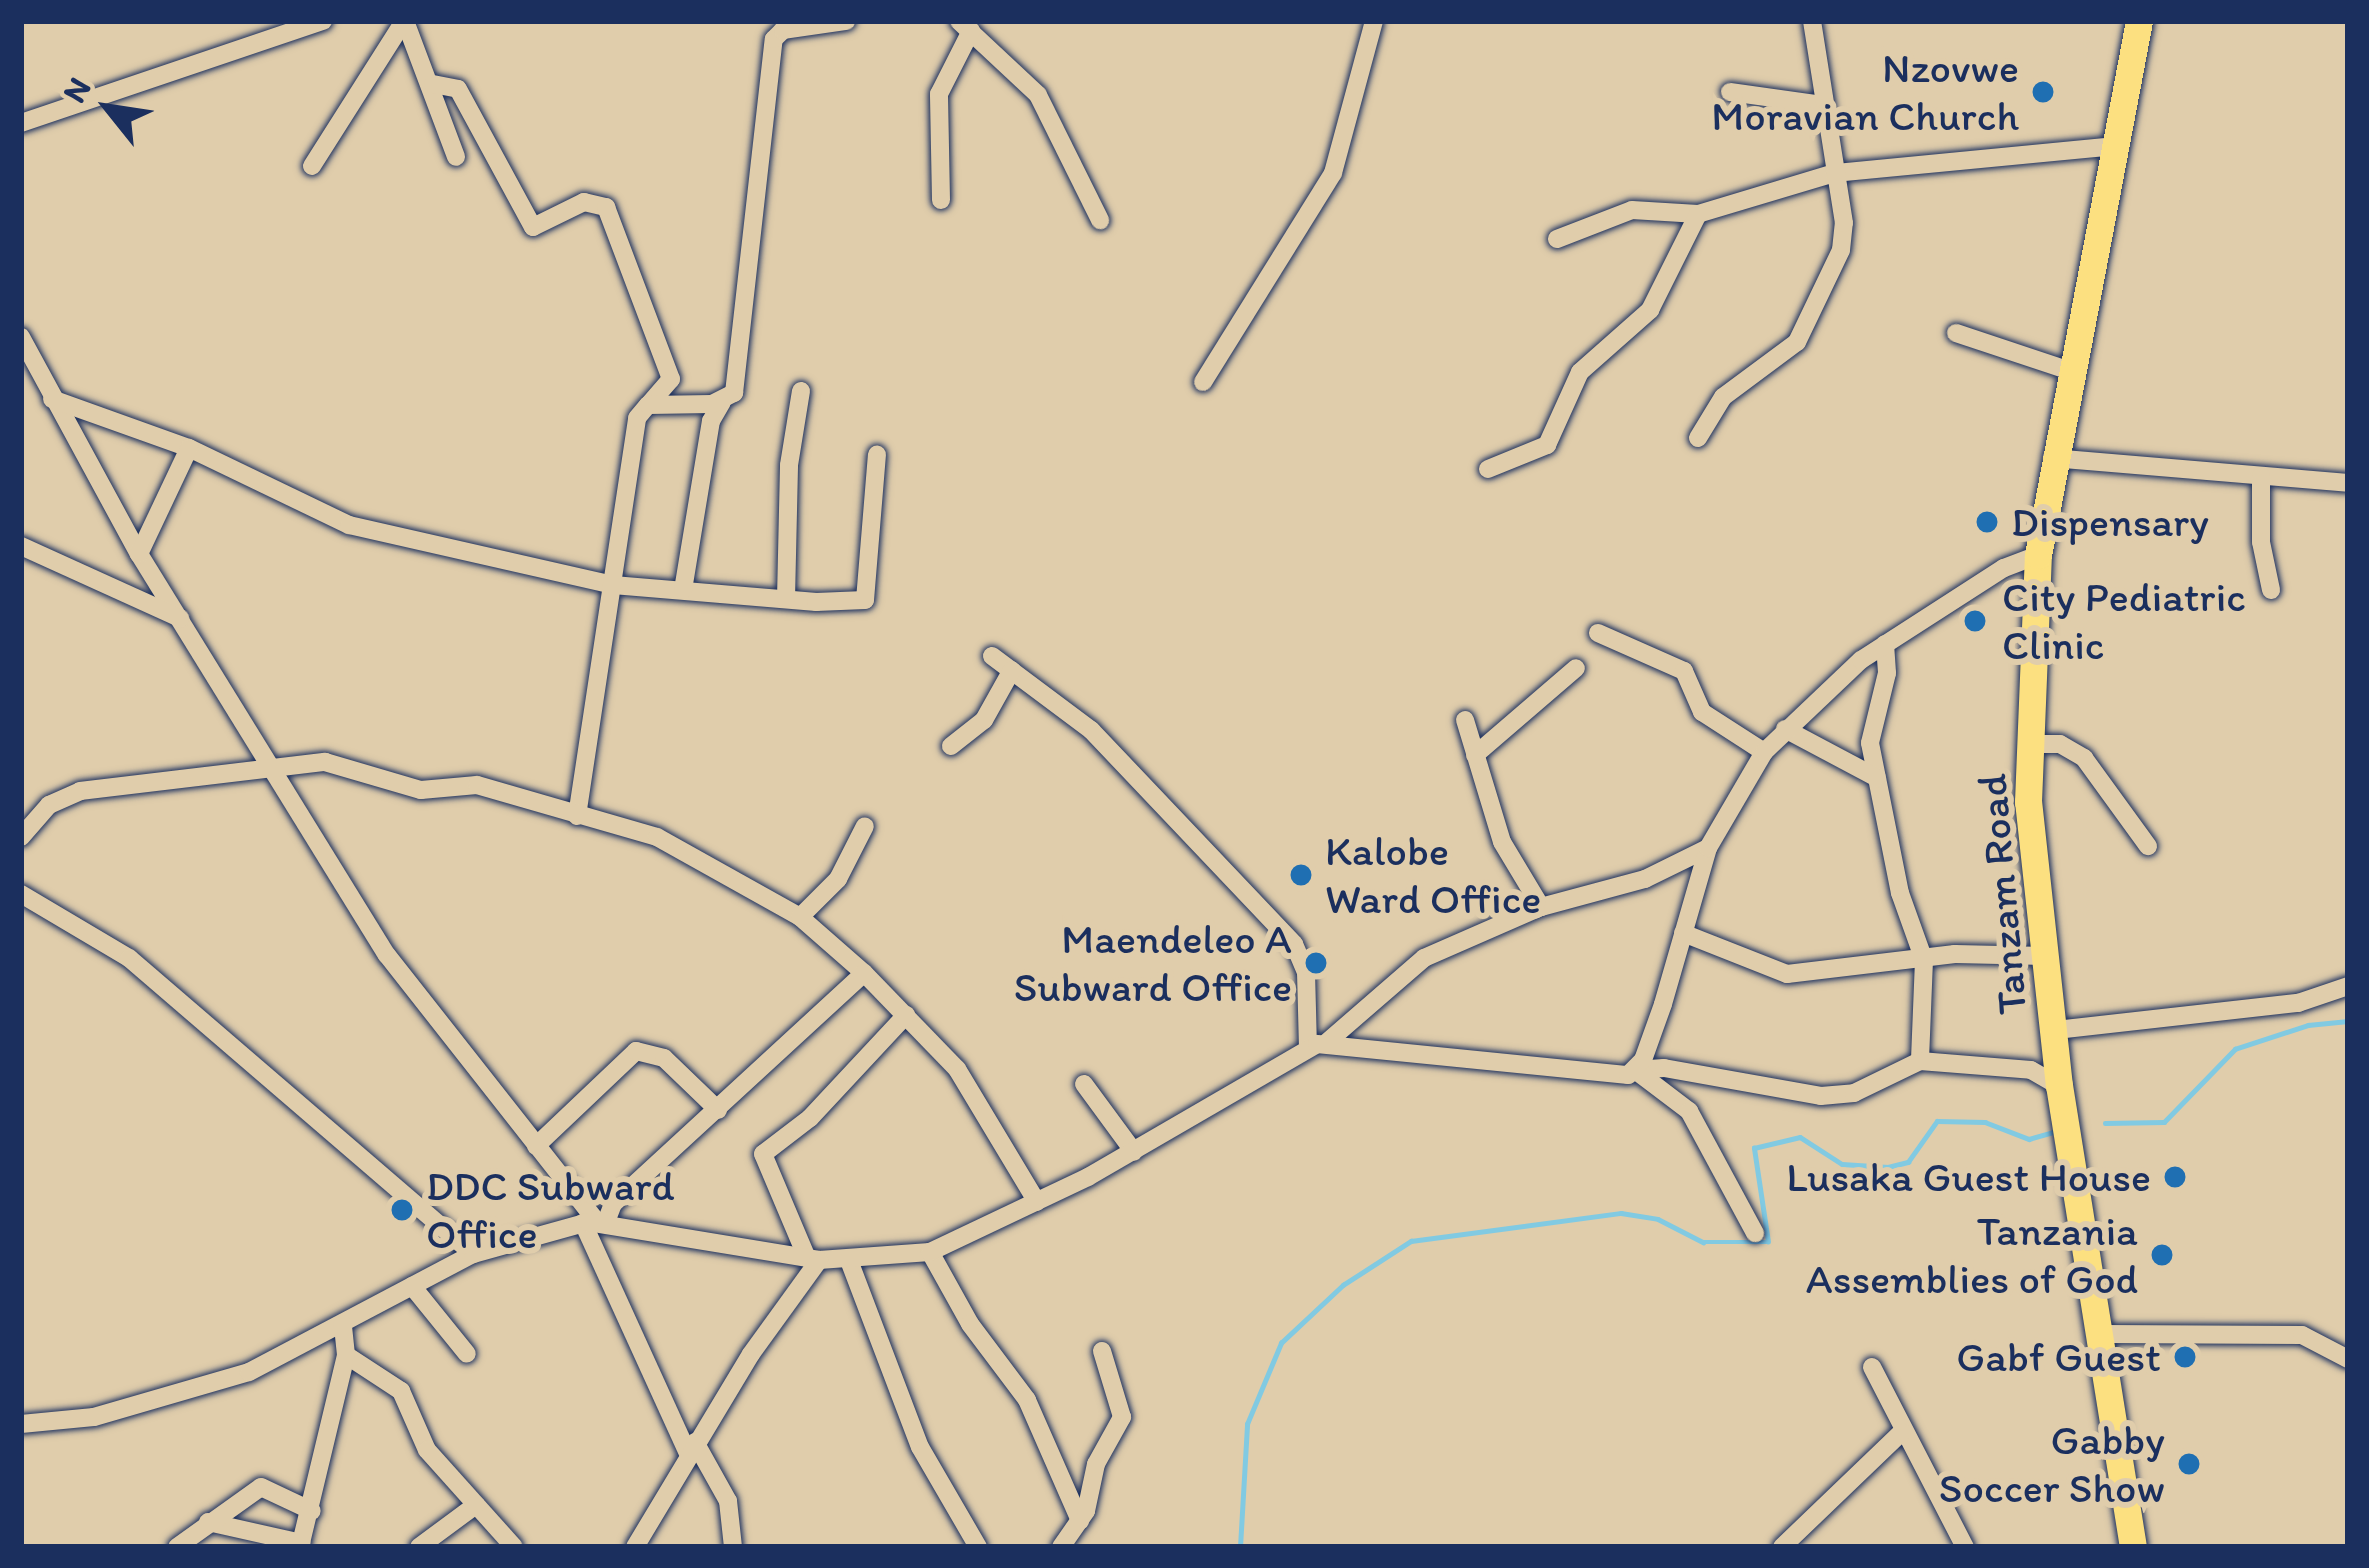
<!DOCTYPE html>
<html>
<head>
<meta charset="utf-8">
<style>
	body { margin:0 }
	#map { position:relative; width:2369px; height:1568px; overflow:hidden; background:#e0cdab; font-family:Itim,sans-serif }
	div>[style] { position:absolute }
	.stream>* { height:4.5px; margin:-2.25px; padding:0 2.25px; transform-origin:2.25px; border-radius:2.25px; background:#81cae2 }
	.roads { filter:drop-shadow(0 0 3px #1b2f5e) drop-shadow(0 0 3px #1b2f5e) }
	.minor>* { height:18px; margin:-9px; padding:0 9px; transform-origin:9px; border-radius:9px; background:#e0cdab }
	.highway>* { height:27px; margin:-13.5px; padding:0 13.5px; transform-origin:13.5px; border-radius:13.5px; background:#fce080 }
	.dots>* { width:33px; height:33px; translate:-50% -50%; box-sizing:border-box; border:6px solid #e0cdab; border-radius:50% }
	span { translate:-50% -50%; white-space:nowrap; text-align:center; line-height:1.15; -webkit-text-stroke:12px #e0cdab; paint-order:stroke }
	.poi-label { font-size:42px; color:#1b2f5e }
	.right { translate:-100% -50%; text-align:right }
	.left { translate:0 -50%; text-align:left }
	.street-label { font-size:42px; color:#1b2f5e }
	.frame { position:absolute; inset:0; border:24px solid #1b2f5e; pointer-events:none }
	.north { position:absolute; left:48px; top:48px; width:120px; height:120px; -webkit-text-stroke:9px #e0cdab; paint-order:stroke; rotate:300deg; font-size:33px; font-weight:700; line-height:48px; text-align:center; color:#1b2f5e }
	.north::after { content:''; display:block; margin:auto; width:42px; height:54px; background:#1b2f5e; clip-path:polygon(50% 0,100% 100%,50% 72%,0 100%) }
</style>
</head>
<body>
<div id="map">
	<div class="stream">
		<i style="left:2105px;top:1123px;width:59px;rotate:-1deg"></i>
		<i style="left:2164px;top:1122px;width:102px;rotate:-45.8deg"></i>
		<i style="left:2235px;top:1049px;width:77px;rotate:-18.2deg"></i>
		<i style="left:2308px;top:1025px;width:40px;rotate:-5.7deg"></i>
		<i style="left:1240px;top:1547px;width:123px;rotate:-86.7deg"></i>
		<i style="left:1247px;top:1424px;width:88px;rotate:-67.2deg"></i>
		<i style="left:1281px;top:1343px;width:85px;rotate:-43.1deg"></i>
		<i style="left:1343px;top:1285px;width:81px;rotate:-32.9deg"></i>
		<i style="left:1411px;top:1241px;width:212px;rotate:-7.6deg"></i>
		<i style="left:1621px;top:1213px;width:37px;rotate:9deg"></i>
		<i style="left:1658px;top:1219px;width:51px;rotate:27.1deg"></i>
		<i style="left:1703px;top:1242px;width:65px"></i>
		<i style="left:1768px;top:1242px;width:95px;rotate:-98.5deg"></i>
		<i style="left:1754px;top:1148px;width:47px;rotate:-13.4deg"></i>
		<i style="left:1800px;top:1137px;width:50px;rotate:32.7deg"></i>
		<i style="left:1842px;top:1164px;width:46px;rotate:3.7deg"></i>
		<i style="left:1888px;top:1167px;width:21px;rotate:-14deg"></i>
		<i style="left:1908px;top:1162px;width:50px;rotate:-54.7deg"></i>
		<i style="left:1937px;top:1121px;width:48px;rotate:1.2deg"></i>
		<i style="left:1985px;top:1122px;width:47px;rotate:21.1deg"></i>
		<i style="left:2029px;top:1139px;width:29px;rotate:-16deg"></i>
	</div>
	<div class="roads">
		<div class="minor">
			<i style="left:405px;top:21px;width:145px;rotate:69.4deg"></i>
			<i style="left:959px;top:21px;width:108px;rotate:43.1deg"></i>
			<i style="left:1038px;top:95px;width:140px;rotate:63.6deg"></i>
			<i style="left:433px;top:84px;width:25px;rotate:11deg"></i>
			<i style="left:458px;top:89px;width:157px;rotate:61.5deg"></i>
			<i style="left:533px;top:227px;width:57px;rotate:-26.1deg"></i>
			<i style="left:584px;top:202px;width:23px;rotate:13deg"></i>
			<i style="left:606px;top:207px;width:184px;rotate:69.3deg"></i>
			<i style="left:671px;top:379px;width:35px;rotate:131deg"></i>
			<i style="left:1730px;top:92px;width:95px;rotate:7.9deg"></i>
			<i style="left:21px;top:123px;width:319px;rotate:-18.7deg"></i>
			<i style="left:312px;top:166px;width:172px;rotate:-57.6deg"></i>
			<i style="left:941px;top:200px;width:106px;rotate:-91.1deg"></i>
			<i style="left:939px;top:94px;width:71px;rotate:-63.1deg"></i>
			<i style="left:1557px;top:239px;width:80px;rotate:-21.1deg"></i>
			<i style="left:1632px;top:210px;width:66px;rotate:3.5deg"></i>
			<i style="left:1698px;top:214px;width:143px;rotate:-16.7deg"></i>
			<i style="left:1835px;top:173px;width:281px;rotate:-5.5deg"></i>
			<i style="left:1956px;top:333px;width:117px;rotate:18.4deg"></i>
			<i style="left:21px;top:337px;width:247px;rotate:61.5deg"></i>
			<i style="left:139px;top:554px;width:471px;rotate:58.3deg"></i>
			<i style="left:387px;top:955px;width:338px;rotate:51.8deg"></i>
			<i style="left:1203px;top:382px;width:246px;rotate:-58.1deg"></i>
			<i style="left:1333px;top:173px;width:157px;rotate:-74.9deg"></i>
			<i style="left:52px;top:399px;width:145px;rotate:19.7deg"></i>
			<i style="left:189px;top:448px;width:178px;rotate:25.7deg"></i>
			<i style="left:349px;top:525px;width:271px;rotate:12.8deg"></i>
			<i style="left:613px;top:585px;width:204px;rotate:4.8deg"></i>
			<i style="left:816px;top:602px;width:49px;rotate:-2.3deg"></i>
			<i style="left:865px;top:600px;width:146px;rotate:-85.3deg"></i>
			<i style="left:1698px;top:438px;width:48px;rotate:-58.6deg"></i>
			<i style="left:1723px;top:397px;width:92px;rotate:-36.6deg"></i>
			<i style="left:1797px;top:342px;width:102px;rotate:-64.4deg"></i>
			<i style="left:1841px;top:250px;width:27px;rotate:-84deg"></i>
			<i style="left:1844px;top:223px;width:205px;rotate:-99deg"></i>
			<i style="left:2052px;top:458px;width:297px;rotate:4.8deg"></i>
			<i style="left:1488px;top:469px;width:64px;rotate:-22.1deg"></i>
			<i style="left:1547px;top:445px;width:80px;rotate:-65.7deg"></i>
			<i style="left:1580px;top:372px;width:94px;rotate:-41.5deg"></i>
			<i style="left:1650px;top:310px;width:107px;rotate:-63.4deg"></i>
			<i style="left:2261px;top:476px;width:66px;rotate:90deg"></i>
			<i style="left:2261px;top:542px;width:49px;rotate:78.2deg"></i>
			<i style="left:21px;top:546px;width:175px;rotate:24.4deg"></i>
			<i style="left:139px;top:554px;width:117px;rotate:-64.7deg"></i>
			<i style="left:683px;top:590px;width:171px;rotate:-80.6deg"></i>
			<i style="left:711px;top:421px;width:22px;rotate:-60deg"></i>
			<i style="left:786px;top:599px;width:134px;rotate:-88.7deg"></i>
			<i style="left:789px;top:465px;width:75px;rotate:-80.8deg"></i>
			<i style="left:1598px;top:633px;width:94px;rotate:23.8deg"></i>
			<i style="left:1684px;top:671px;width:45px;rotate:66.3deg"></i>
			<i style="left:1702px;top:712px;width:74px;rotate:32.8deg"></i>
			<i style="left:1885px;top:644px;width:29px;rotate:86deg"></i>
			<i style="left:1887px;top:673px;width:72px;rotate:103.7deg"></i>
			<i style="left:1870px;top:743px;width:153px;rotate:78.7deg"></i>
			<i style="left:1900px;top:893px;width:71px;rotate:70.3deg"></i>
			<i style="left:1924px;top:960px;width:101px;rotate:92.3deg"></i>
			<i style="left:992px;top:656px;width:124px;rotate:36.8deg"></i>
			<i style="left:1091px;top:730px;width:295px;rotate:46.5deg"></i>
			<i style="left:1294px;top:944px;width:30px;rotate:67deg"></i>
			<i style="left:1306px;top:972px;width:74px;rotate:88.5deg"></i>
			<i style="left:1465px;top:720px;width:127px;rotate:73.1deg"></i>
			<i style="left:1502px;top:842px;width:76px;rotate:59deg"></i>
			<i style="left:1785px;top:729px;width:104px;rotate:28deg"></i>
			<i style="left:2031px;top:744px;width:29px"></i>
			<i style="left:2060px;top:744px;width:28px;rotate:30deg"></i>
			<i style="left:2084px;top:758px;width:109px;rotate:54deg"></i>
			<i style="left:951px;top:746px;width:42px;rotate:-38.2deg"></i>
			<i style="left:984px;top:720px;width:57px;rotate:-60.8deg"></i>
			<i style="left:1475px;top:755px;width:133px;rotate:-40.7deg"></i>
			<i style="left:577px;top:816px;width:402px;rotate:-81.4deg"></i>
			<i style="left:637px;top:418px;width:17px;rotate:-50deg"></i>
			<i style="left:648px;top:405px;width:64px;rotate:-0.9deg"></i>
			<i style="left:712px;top:404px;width:25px;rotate:-27deg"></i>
			<i style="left:734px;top:393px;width:356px;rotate:-83.6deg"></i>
			<i style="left:774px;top:39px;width:13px;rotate:-45deg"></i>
			<i style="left:783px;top:30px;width:64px;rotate:-8.1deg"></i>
			<i style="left:21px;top:837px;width:43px;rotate:-48.8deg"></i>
			<i style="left:49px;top:805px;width:34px;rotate:-24deg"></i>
			<i style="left:80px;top:791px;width:247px;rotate:-6.8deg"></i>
			<i style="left:325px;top:762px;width:100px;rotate:16.3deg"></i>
			<i style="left:421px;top:790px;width:56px;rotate:-5.1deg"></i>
			<i style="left:477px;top:785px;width:187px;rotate:16.1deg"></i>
			<i style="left:657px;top:837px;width:164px;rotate:29.2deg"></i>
			<i style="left:800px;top:917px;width:85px;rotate:41.2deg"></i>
			<i style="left:864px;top:973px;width:134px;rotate:45.9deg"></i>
			<i style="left:957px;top:1069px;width:155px;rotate:59deg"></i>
			<i style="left:21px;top:894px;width:126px;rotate:30.7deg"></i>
			<i style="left:129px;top:958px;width:454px;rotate:40.7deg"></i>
			<i style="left:800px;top:917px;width:54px;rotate:-45deg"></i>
			<i style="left:838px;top:879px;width:59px;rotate:-63deg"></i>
			<i style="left:1683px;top:933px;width:112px;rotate:21.5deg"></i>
			<i style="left:1787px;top:974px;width:169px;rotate:-6.8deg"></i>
			<i style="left:1955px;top:954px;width:91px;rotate:1.3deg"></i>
			<i style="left:2056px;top:1030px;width:244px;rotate:-6.4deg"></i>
			<i style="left:2298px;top:1003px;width:53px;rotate:-18.8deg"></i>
			<i style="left:1326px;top:1043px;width:130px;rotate:-40.9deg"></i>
			<i style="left:1424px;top:958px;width:128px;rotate:-23.6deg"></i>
			<i style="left:1541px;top:907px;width:108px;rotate:-15.1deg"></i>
			<i style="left:1645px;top:879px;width:70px;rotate:-26.2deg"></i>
			<i style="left:1635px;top:1070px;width:29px;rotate:-4deg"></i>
			<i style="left:1664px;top:1068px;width:159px;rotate:10.1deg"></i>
			<i style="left:1821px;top:1096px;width:33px;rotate:-5deg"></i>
			<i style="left:1854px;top:1093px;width:73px;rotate:-25.9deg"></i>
			<i style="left:1920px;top:1061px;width:111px;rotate:4.6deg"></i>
			<i style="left:2031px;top:1070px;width:32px;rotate:30deg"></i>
			<i style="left:1635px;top:1070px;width:68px;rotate:37.2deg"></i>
			<i style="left:1689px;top:1111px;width:139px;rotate:61.6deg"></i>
			<i style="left:1084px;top:1084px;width:84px;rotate:53.7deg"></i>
			<i style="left:536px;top:1146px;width:138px;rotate:-43.5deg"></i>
			<i style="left:636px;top:1051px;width:29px;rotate:14deg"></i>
			<i style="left:664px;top:1058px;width:75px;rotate:43.9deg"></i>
			<i style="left:606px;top:1222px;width:19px;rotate:-69deg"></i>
			<i style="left:613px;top:1204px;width:341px;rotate:-42.6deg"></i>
			<i style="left:583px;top:1223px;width:253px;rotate:65.5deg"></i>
			<i style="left:930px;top:1252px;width:82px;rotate:60.9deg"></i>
			<i style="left:970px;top:1324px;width:95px;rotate:53.1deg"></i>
			<i style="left:1027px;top:1400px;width:132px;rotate:66.3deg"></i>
			<i style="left:807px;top:1258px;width:113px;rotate:-112.9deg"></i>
			<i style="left:763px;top:1154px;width:59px;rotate:-37.5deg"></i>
			<i style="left:810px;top:1118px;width:141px;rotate:-47deg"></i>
			<i style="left:850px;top:1263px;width:197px;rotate:69.2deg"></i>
			<i style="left:920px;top:1447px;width:116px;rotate:59.9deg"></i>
			<i style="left:412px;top:1286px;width:87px;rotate:51deg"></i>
			<i style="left:2104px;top:1334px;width:198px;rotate:0.3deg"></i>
			<i style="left:2302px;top:1335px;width:52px;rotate:27.6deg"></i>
			<i style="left:346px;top:1355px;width:66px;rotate:33.2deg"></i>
			<i style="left:401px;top:1391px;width:64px;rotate:66.2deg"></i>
			<i style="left:427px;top:1450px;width:130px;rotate:48.1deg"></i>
			<i style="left:1872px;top:1367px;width:203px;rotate:62.7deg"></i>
			<i style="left:21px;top:1424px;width:73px;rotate:-5.5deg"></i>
			<i style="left:94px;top:1417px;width:161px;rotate:-16.2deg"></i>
			<i style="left:249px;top:1372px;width:253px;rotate:-27.8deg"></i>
			<i style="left:473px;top:1254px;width:119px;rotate:-15.5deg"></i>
			<i style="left:588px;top:1222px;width:234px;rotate:9.3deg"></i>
			<i style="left:819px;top:1260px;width:111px;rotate:-4.1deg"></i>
			<i style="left:930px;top:1252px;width:175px;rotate:-25.4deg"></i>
			<i style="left:1088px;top:1177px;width:265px;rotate:-30.1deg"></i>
			<i style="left:1317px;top:1044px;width:313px;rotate:5.7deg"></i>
			<i style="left:1628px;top:1075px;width:21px;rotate:-45deg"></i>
			<i style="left:1643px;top:1060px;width:59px;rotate:-70.3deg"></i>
			<i style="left:1663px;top:1004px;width:162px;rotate:-73.9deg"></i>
			<i style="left:1708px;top:848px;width:111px;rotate:-59.7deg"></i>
			<i style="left:1764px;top:752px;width:134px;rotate:-43.5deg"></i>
			<i style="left:1861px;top:660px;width:170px;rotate:-32.8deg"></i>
			<i style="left:2004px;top:568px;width:36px;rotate:-21deg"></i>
			<i style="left:695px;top:1442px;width:68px;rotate:60.8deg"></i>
			<i style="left:728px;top:1501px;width:46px;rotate:83.8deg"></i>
			<i style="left:208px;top:1522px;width:96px;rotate:12.6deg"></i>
			<i style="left:177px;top:1547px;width:103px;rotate:-35.5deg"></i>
			<i style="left:261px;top:1487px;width:56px;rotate:25.2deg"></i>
			<i style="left:300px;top:1547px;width:197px;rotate:-76.5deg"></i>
			<i style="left:346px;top:1355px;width:31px;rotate:-96deg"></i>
			<i style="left:419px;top:1547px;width:71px;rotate:-36.4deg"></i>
			<i style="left:635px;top:1547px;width:225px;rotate:-59deg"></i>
			<i style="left:751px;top:1354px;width:116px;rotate:-54.1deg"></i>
			<i style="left:1061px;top:1547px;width:44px;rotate:-55.2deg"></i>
			<i style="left:1086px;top:1511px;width:48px;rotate:-78deg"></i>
			<i style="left:1096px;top:1464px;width:54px;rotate:-61deg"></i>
			<i style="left:1122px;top:1417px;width:69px;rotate:-106.9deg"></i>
			<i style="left:1782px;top:1547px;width:166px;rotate:-43.8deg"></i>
		</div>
		<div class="highway">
			<i style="left:2133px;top:1547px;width:467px;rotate:-99.1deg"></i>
			<i style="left:2059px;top:1086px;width:286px;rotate:-96.2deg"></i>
			<i style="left:2028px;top:802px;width:247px;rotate:-87.7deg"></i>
			<i style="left:2038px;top:555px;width:543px;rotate:-79.29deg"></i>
		</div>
	</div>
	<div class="dots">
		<i style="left:2043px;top:92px;background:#1f6fb2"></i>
		<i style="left:1987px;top:522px;background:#1f6fb2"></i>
		<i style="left:1975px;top:621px;background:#1f6fb2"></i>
		<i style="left:1301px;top:875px;background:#1f6fb2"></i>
		<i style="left:1316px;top:963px;background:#1f6fb2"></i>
		<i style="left:2175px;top:1177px;background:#1f6fb2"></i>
		<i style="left:402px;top:1210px;background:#1f6fb2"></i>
		<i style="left:2162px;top:1255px;background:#1f6fb2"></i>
		<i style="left:2185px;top:1357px;background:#1f6fb2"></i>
		<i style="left:2189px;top:1464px;background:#1f6fb2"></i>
	</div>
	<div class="poi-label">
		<span class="right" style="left:2019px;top:92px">Nzovwe<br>Moravian Church</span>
		<span class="left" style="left:2011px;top:522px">Dispensary</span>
		<span class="left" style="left:2002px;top:621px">City Pediatric<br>Clinic</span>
		<span class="left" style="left:1325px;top:875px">Kalobe<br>Ward Office</span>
		<span class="right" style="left:1292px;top:963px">Maendeleo A<br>Subward Office</span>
		<span class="right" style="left:2151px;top:1177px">Lusaka Guest House</span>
		<span class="left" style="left:426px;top:1210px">DDC Subward<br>Office</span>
		<span class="right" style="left:2138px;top:1255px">Tanzania<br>Assemblies of God</span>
		<span class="right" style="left:2161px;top:1357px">Gabf Guest</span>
		<span class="right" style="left:2165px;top:1464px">Gabby<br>Soccer Show</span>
	</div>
	<div class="street-label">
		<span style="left:2002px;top:894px;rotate:-95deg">Tanzam Road</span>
	</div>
	<div class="frame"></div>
	<div class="north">N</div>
</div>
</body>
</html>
